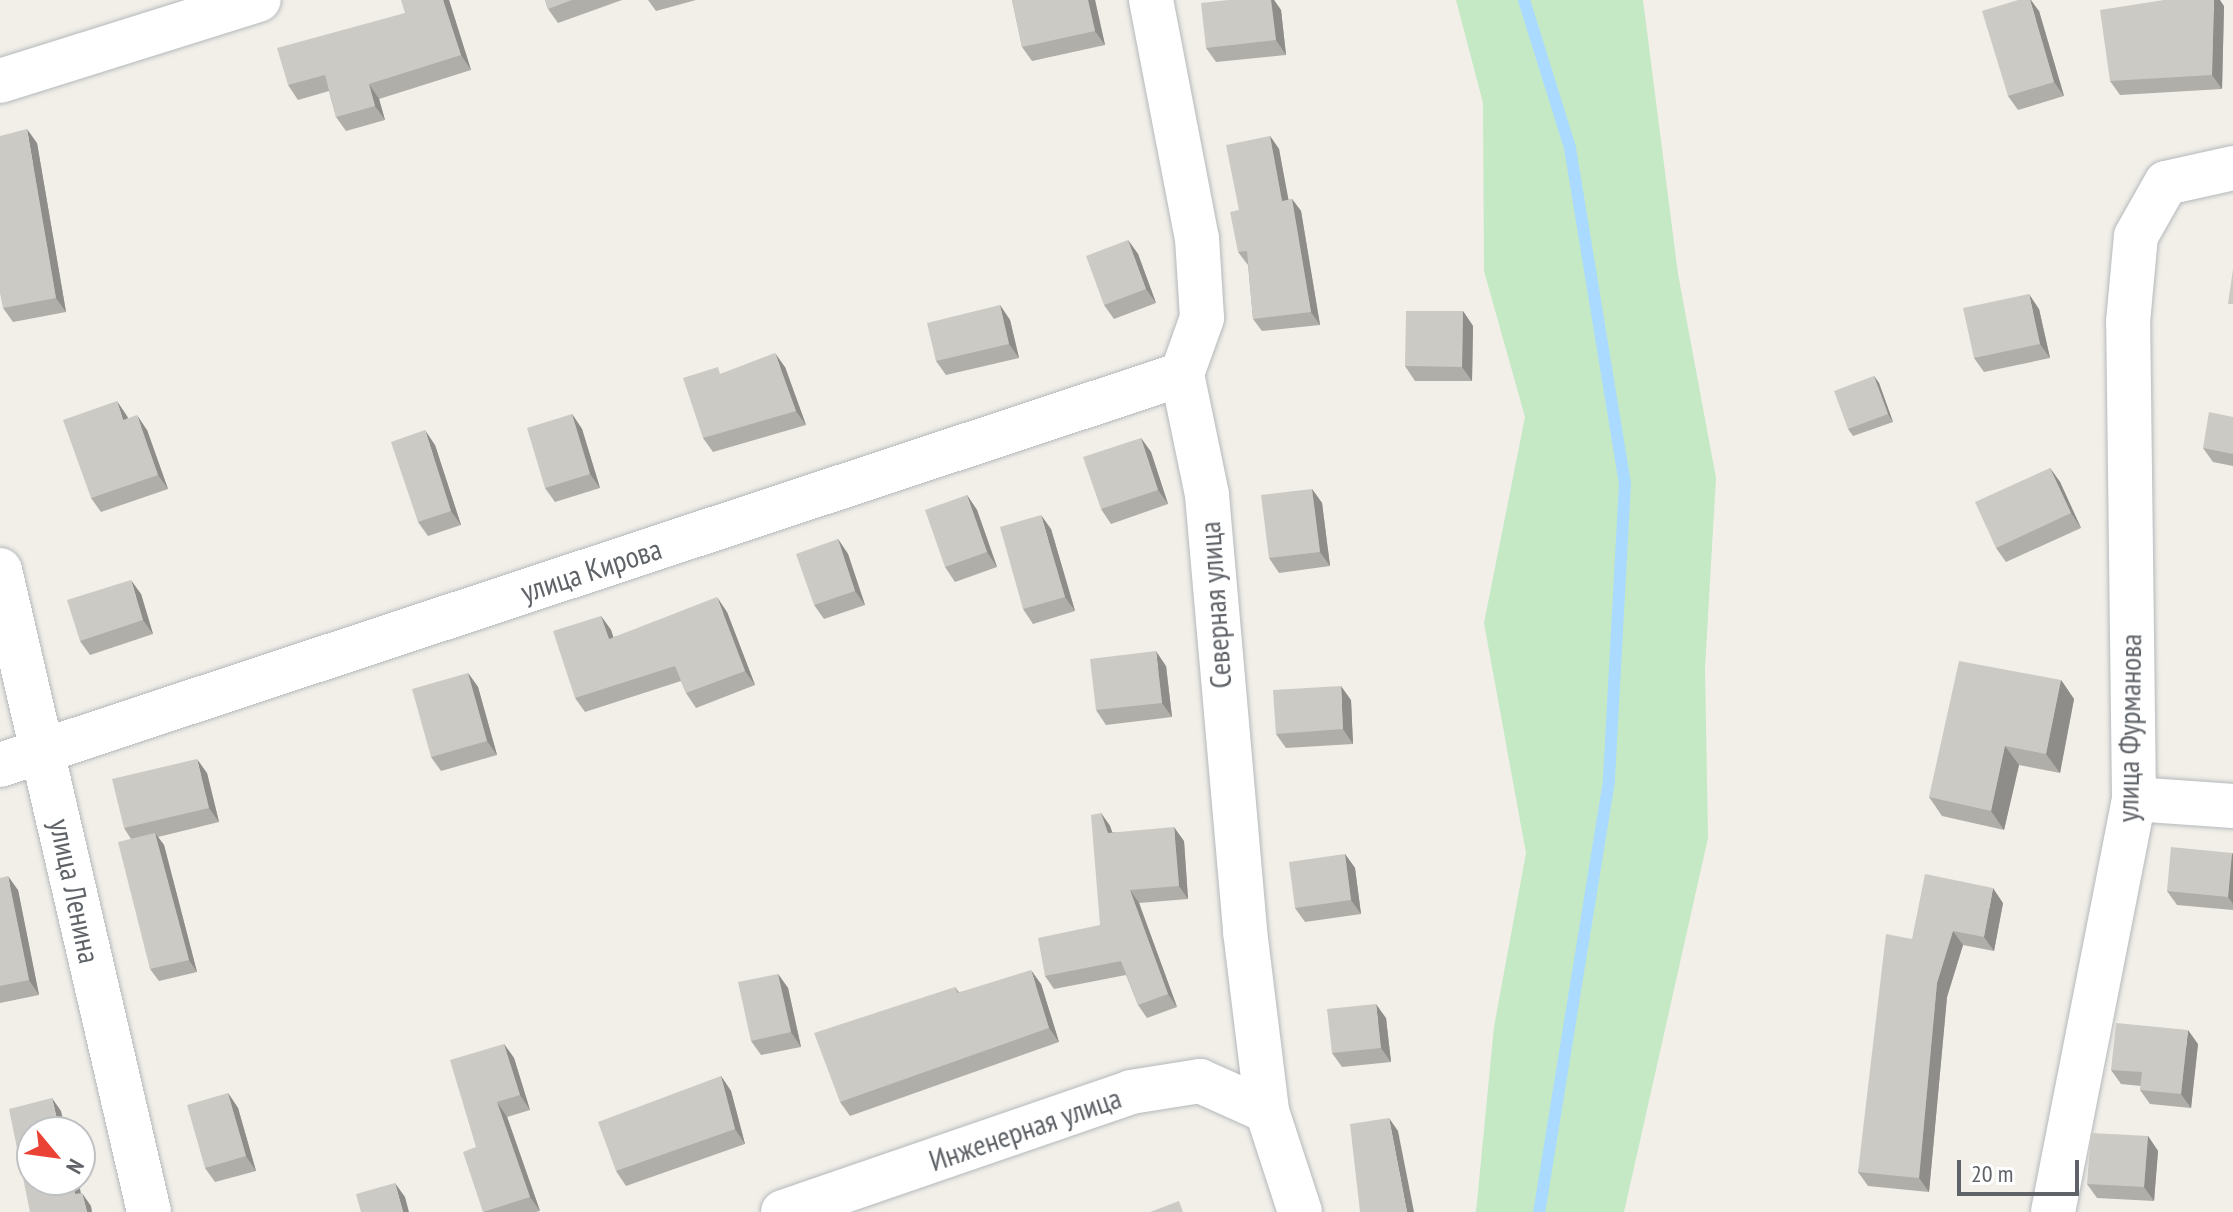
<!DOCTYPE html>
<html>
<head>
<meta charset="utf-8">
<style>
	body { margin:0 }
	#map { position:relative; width:2233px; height:1212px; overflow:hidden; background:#f1efe8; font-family:"PT Sans Narrow",sans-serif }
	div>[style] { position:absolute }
	.green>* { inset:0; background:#c5e8c5 }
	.stream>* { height:12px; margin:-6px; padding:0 6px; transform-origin:6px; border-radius:6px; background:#aadaff }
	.roads { filter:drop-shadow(0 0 2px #b5b8bc) drop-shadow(0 0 2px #b5b8bc) }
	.minor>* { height:44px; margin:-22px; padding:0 22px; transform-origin:22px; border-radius:22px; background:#fff }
	.wall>* { inset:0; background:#afaea9 }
	.shaded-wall>* { inset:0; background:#8f8d8a }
	.building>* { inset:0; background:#cccac5 }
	span { translate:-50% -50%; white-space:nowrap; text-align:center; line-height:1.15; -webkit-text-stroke:8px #fff; paint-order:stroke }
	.street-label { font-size:30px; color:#5f6368 }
	.north { position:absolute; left:16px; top:1116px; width:80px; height:80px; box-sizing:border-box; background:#fff; border:2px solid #bfc1c3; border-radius:50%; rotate:119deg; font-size:22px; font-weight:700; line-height:32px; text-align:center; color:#5f6368 }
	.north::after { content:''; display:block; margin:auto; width:28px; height:36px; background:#ea4335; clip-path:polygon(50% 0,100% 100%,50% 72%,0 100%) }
	.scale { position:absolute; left:1957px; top:1160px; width:122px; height:36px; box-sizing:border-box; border:4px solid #5f6368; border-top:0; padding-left:10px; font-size:24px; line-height:28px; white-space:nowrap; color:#5f6368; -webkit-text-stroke:6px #fff; paint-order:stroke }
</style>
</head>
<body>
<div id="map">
	<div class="green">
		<i style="clip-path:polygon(1456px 0,1643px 0,1678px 274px,1716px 478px,1705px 668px,1708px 838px,1624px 1212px,1476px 1212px,1494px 1027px,1526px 853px,1484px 623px,1525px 417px,1484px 271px,1483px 103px)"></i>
	</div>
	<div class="stream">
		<i style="left:1524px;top:0;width:155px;rotate:72.7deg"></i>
		<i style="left:1570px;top:148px;width:339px;rotate:80.7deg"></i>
		<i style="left:1625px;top:483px;width:298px;rotate:93.1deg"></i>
		<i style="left:1609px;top:781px;width:437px;rotate:99.2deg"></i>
	</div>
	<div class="roads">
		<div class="minor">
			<i style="left:1151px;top:0;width:242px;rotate:79.1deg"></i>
			<i style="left:1197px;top:238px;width:80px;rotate:86.4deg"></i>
			<i style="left:1202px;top:318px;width:59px;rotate:109.7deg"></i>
			<i style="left:1182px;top:374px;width:124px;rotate:78.3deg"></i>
			<i style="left:1207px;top:495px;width:438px;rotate:85deg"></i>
			<i style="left:1245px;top:931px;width:181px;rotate:83deg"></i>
			<i style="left:1267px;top:1111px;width:106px;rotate:71.9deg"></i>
			<i style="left:0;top:81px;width:271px;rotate:-17.4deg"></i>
			<i style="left:0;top:570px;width:659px;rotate:76.93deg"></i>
			<i style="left:0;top:765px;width:1245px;rotate:-18.3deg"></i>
			<i style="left:2134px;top:799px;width:99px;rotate:4deg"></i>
			<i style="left:783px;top:1212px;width:368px;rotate:-19deg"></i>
			<i style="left:1131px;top:1092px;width:70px;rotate:-9.1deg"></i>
			<i style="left:1200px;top:1081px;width:73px;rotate:24.1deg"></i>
			<i style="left:2053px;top:1212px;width:421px;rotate:-78.9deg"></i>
			<i style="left:2134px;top:799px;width:477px;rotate:-90.7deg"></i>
			<i style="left:2128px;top:322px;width:86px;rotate:-84.7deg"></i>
			<i style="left:2136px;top:236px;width:61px;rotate:-60.5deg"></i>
			<i style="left:2166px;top:183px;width:69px;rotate:-12.6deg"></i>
		</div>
	</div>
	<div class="wall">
		<i style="clip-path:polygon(449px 0,471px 70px,379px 99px,385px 120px,346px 131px,336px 117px,329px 91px,298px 100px,288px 85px)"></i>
		<i style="clip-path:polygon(545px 0,622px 0,558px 23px,548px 9px)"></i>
		<i style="clip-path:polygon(648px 0,696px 0,656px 11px)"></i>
		<i style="clip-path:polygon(1012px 0,1095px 0,1105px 45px,1032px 61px,1022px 47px)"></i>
		<i style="clip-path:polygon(1229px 0,1274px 0,1281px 10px,1286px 55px,1216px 62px,1206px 48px)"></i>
		<i style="clip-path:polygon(2224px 6px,2222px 89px,2120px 95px,2110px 81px)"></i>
		<i style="clip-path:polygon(2039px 11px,2064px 96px,2018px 110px,2008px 96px)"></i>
		<i style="clip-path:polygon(1270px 136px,1279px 149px,1288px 200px,1292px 199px,1301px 211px,1320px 325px,1262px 331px,1253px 319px,1248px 265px,1238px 252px,1239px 210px)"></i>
		<i style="clip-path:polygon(37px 143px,66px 312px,13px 322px,3px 308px)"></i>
		<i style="clip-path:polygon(1128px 240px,1138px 254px,1156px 303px,1114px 319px,1104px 305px)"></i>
		<i style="clip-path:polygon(1000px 305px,1010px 320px,1019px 358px,946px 375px,936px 361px)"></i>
		<i style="clip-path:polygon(2039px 309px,2050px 358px,1984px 372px,1974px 358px)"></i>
		<i style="clip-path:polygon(1463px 311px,1473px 326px,1472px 381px,1415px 381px,1405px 366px)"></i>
		<i style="clip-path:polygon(785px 367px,806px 425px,713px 452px,703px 438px,722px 373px)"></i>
		<i style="clip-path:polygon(1874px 376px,1879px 383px,1893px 422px,1853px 436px,1848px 429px)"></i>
		<i style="clip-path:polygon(572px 414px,582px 429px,600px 488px,555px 502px,545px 488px)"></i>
		<i style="clip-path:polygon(127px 416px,128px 418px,147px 430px,168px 489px,101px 512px,91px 498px)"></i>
		<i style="clip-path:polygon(2233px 417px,2233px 466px,2213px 462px,2203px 448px)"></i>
		<i style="clip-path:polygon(1141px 438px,1151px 452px,1168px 504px,1111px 524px,1101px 509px)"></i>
		<i style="clip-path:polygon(435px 445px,461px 525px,428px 536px,418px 522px)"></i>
		<i style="clip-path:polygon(2050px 468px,2060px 482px,2081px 528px,2006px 562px,1996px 548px)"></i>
		<i style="clip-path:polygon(1312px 489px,1322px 503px,1330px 566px,1279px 573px,1269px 558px)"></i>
		<i style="clip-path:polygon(967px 495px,977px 510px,997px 567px,955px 582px,945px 567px)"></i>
		<i style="clip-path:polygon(1051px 529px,1075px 611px,1033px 624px,1023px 609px)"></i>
		<i style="clip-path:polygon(838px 539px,848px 554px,865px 605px,824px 619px,814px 605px)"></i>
		<i style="clip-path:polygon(141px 594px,153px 634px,90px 655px,80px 641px)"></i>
		<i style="clip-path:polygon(727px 612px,755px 685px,696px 708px,686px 693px,681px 681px,585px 712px,575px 698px,601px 616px,611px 630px,613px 637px)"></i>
		<i style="clip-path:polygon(1166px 666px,1172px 717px,1106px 725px,1096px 710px)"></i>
		<i style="clip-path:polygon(468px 673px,478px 687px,497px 755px,441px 771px,431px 757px)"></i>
		<i style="clip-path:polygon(2061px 680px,2074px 699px,2060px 773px,2019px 765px,2004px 830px,1942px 816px,1929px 797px)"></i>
		<i style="clip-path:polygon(1351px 700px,1353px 744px,1286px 748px,1276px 734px)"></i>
		<i style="clip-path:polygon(207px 773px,219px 822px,158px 837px,164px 845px,197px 972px,159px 981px,150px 969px,131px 839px,124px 828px)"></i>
		<i style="clip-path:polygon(1101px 813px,1110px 826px,1112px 832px,1184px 841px,1188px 899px,1139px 903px,1177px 1007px,1147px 1018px,1138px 1005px,1126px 975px,1054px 989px,1045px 976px,1100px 925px)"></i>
		<i style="clip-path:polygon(1345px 854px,1355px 868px,1361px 914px,1305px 922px,1295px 908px)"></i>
		<i style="clip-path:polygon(2233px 854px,2233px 910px,2177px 905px,2167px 891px)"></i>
		<i style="clip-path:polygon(0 878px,18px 890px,39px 995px,0 1003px)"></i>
		<i style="clip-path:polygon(2003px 903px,1994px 951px,1963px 945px,1947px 997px,1929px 1192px,1868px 1186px,1858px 1172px,1912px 939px)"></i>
		<i style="clip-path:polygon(778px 974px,788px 988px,801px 1047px,761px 1055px,751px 1041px)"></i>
		<i style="clip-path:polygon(1041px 984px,1059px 1042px,850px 1116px,840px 1102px,955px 987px,959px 992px)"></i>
		<i style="clip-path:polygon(1386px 1018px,1391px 1062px,1342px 1067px,1332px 1053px)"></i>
		<i style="clip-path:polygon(504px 1044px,514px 1058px,530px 1110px,507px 1117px,540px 1211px,536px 1212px,483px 1212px,476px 1147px)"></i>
		<i style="clip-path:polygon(2198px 1044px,2191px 1108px,2150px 1104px,2140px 1090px,2141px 1086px,2121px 1084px,2111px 1070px)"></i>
		<i style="clip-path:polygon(721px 1076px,731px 1091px,745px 1144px,626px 1186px,616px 1171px)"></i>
		<i style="clip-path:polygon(228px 1093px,238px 1108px,256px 1171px,215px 1182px,205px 1168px)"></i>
		<i style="clip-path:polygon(2148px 1136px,2158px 1151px,2154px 1201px,2097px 1198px,2087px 1184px)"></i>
	</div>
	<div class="shaded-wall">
		<i style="clip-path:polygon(443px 0,449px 0,471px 70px,461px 55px)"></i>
		<i style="clip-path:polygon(1088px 0,1095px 0,1105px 45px,1095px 31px)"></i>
		<i style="clip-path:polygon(1271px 0,1274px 0,1281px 10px,1286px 55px,1276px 40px)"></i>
		<i style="clip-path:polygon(2030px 0,2031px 0,2039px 11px,2064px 96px,2054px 82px)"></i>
		<i style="clip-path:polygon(2214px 0,2220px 0,2224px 6px,2222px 89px,2212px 75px)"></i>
		<i style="clip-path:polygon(369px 84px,379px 99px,385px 120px,375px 106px)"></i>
		<i style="clip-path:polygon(27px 129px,37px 143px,66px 312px,56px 298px)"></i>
		<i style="clip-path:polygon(1270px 136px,1279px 149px,1291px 213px,1282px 201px)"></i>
		<i style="clip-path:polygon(1292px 199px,1301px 211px,1320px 325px,1311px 312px)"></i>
		<i style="clip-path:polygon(1128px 240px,1138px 254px,1156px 303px,1146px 289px)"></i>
		<i style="clip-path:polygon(2029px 294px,2039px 309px,2050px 358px,2040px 344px)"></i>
		<i style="clip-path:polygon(1000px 305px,1010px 320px,1019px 358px,1009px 344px)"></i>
		<i style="clip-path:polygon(1463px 311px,1473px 326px,1472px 381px,1462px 367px)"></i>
		<i style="clip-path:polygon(775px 353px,785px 367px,806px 425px,796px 411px)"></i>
		<i style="clip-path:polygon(1874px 376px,1879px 383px,1893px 422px,1888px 414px)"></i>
		<i style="clip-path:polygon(117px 401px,127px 416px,133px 434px,123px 420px)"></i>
		<i style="clip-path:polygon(572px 414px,582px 429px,600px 488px,590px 474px)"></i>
		<i style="clip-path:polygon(137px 415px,147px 430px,168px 489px,158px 475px)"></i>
		<i style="clip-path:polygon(425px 430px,435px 445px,461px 525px,451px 511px)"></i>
		<i style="clip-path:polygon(1141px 438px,1151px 452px,1168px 504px,1158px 490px)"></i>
		<i style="clip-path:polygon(2050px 468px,2060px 482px,2081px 528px,2071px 513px)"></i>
		<i style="clip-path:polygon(1312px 489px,1322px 503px,1330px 566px,1320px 552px)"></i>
		<i style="clip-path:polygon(967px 495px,977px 510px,997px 567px,987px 552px)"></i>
		<i style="clip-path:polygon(1041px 515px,1051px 529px,1075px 611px,1065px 597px)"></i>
		<i style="clip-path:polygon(838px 539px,848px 554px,865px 605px,855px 591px)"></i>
		<i style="clip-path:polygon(131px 580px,141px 594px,153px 634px,143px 620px)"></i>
		<i style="clip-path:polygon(717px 597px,727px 612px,755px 685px,745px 671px)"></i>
		<i style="clip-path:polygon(601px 616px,611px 630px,619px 654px,609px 639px)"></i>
		<i style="clip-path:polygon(1156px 651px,1166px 666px,1172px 717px,1162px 703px)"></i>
		<i style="clip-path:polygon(468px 673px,478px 687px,497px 755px,487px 741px)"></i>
		<i style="clip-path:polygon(2061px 680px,2074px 699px,2060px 773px,2046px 754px)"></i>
		<i style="clip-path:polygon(1341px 686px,1351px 700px,1353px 744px,1343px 729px)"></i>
		<i style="clip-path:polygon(2005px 746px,2019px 765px,2004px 830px,1991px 811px)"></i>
		<i style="clip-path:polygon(197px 759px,207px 773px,219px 822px,209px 808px)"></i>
		<i style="clip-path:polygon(1101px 813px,1110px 826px,1117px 846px,1108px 833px)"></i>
		<i style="clip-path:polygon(1174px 827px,1184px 841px,1188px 899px,1179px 886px)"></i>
		<i style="clip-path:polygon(155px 833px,164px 845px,197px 972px,189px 960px)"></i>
		<i style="clip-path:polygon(2232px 853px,2233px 854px,2233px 904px,2228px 897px)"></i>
		<i style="clip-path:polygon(1345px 854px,1355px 868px,1361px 914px,1351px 900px)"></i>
		<i style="clip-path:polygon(8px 876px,18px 890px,39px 995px,29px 980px)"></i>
		<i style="clip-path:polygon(1993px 888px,2003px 903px,1994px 951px,1984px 937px)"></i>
		<i style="clip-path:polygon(1130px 890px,1139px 903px,1177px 1007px,1168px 994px)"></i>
		<i style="clip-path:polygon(1953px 931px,1963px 945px,1947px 997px,1929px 1192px,1919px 1178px,1937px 983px)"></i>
		<i style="clip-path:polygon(1031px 970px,1041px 984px,1059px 1042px,1049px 1028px)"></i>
		<i style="clip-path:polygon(778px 974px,788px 988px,801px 1047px,791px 1032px)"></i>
		<i style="clip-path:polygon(1376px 1004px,1386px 1018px,1391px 1062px,1381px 1048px)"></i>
		<i style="clip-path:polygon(2188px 1030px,2198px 1044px,2191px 1108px,2181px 1094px)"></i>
		<i style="clip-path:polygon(504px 1044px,514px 1058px,530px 1110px,520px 1095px)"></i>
		<i style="clip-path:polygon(721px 1076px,731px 1091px,745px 1144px,735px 1129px)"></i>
		<i style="clip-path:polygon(228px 1093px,238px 1108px,256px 1171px,246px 1156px)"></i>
		<i style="clip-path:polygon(52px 1098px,61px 1111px,66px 1132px,60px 1132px)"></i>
		<i style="clip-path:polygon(497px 1102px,507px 1117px,540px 1211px,530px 1197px)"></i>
		<i style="clip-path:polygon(1389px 1118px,1398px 1131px,1414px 1212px,1407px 1212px)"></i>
		<i style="clip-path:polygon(2148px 1136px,2158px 1151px,2154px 1201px,2144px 1187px)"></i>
		<i style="clip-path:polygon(72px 1180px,78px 1180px,84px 1207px,75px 1194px)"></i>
		<i style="clip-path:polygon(395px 1183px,405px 1197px,409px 1212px,403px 1212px)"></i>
		<i style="clip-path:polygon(82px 1193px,91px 1206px,92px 1212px,87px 1212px)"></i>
	</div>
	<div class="building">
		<i style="clip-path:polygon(401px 0,443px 0,461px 55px,369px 84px,375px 106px,336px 117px,325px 75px,288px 85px,277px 48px,405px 13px)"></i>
		<i style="clip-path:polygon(545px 0,572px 0,548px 9px)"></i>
		<i style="clip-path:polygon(1012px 0,1088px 0,1095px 31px,1022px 47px)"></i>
		<i style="clip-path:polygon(1229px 0,1271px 0,1276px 40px,1206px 48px,1201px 3px)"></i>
		<i style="clip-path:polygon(2018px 0,2030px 0,2054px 82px,2008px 96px,1982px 11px)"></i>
		<i style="clip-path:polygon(2164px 0,2214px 0,2212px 75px,2110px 81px,2100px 10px)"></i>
		<i style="clip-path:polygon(27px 129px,56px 298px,3px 308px,0 293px,0 136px)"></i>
		<i style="clip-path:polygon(1270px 136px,1282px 201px,1292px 199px,1311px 312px,1253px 319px,1247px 251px,1238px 252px,1230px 212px,1239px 210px,1226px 145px)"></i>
		<i style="clip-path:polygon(1128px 240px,1146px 289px,1104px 305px,1086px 256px)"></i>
		<i style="clip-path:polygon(2233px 269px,2233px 304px,2228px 304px)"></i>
		<i style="clip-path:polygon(2029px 294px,2040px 344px,1974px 358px,1963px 308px)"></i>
		<i style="clip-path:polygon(1000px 305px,1009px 344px,936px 361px,927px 323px)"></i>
		<i style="clip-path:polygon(1406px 311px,1463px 311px,1462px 367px,1405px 366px)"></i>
		<i style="clip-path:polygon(775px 353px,796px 411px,703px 438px,683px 378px,718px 367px,720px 374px)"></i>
		<i style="clip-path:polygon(1874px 376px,1888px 414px,1848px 429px,1834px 391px)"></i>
		<i style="clip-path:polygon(117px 401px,123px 420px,137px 415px,158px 475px,91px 498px,63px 420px)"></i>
		<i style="clip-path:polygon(2209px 412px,2233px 417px,2233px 454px,2203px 448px)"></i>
		<i style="clip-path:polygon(572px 414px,590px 474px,545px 488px,527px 428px)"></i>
		<i style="clip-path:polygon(425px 430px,451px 511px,418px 522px,391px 442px)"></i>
		<i style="clip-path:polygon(1141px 438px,1158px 490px,1101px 509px,1083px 457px)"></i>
		<i style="clip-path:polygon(2050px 468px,2071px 513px,1996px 548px,1975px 502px)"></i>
		<i style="clip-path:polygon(1312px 489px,1320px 552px,1269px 558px,1261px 495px)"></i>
		<i style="clip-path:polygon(967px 495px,987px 552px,945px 567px,925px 510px)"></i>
		<i style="clip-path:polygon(1041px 515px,1065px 597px,1023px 609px,1000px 527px)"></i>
		<i style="clip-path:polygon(838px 539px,855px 591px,814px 605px,796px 554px)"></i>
		<i style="clip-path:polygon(131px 580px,143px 620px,80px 641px,67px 600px)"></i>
		<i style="clip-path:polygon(717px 597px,745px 671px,686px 693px,675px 666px,575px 698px,553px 631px,601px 616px,609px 639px)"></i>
		<i style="clip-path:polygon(1156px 651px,1162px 703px,1096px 710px,1090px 659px)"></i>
		<i style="clip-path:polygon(1959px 661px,2061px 680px,2046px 754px,2005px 746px,1991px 811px,1929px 797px)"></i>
		<i style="clip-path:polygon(468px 673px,487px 741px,431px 757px,412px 689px)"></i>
		<i style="clip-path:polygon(1341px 686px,1343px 729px,1276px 734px,1273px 690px)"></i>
		<i style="clip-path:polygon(197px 759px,209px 808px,124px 828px,112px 779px)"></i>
		<i style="clip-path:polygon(1101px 813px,1108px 833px,1174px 827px,1179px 886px,1130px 890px,1168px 994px,1138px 1005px,1121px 961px,1045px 976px,1038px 938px,1100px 925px,1091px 815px)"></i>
		<i style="clip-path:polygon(155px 833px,189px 960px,150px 969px,118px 842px)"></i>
		<i style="clip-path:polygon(2171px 847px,2232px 853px,2228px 897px,2167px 891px)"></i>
		<i style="clip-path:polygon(1345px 854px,1351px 900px,1295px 908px,1289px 862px)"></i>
		<i style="clip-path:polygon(1925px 874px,1993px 888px,1984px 937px,1953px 931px,1937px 983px,1919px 1178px,1858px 1172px,1886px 934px,1912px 939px)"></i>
		<i style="clip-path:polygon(8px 876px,29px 980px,0 986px,0 878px)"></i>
		<i style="clip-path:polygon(1031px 970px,1049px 1028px,840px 1102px,814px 1033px,955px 987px,957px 993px)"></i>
		<i style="clip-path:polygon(778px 974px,791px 1032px,751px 1041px,738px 982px)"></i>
		<i style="clip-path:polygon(1376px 1004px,1381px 1048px,1332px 1053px,1327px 1009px)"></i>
		<i style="clip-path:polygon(2116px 1023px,2188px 1030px,2181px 1094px,2140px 1090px,2142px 1072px,2111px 1070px)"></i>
		<i style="clip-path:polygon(504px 1044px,520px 1095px,497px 1102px,530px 1197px,483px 1212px,463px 1152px,476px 1147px,450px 1060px)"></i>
		<i style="clip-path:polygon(721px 1076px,735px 1129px,616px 1171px,598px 1122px)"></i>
		<i style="clip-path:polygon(228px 1093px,246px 1156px,205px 1168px,187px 1105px)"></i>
		<i style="clip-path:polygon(52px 1098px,60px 1132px,32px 1132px,32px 1180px,72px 1180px,75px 1194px,82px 1193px,87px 1212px,30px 1212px,9px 1109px)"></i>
		<i style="clip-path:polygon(1389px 1118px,1407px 1212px,1360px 1212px,1350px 1124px)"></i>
		<i style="clip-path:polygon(2091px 1133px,2148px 1136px,2144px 1187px,2087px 1184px)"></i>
		<i style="clip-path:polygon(395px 1183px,403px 1212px,361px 1212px,356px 1194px)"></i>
		<i style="clip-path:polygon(1179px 1201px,1183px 1212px,1150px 1212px)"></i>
	</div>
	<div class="street-label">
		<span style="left:591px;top:570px;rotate:-18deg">улица Кирова</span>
		<span style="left:1215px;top:605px;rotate:-94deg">Северная улица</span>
		<span style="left:2129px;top:728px;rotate:-89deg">улица Фурманова</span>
		<span style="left:75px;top:891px;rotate:78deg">улица Ленина</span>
		<span style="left:1025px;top:1129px;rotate:-19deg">Инженерная улица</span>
	</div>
	<div class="north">N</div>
	<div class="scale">20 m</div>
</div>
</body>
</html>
